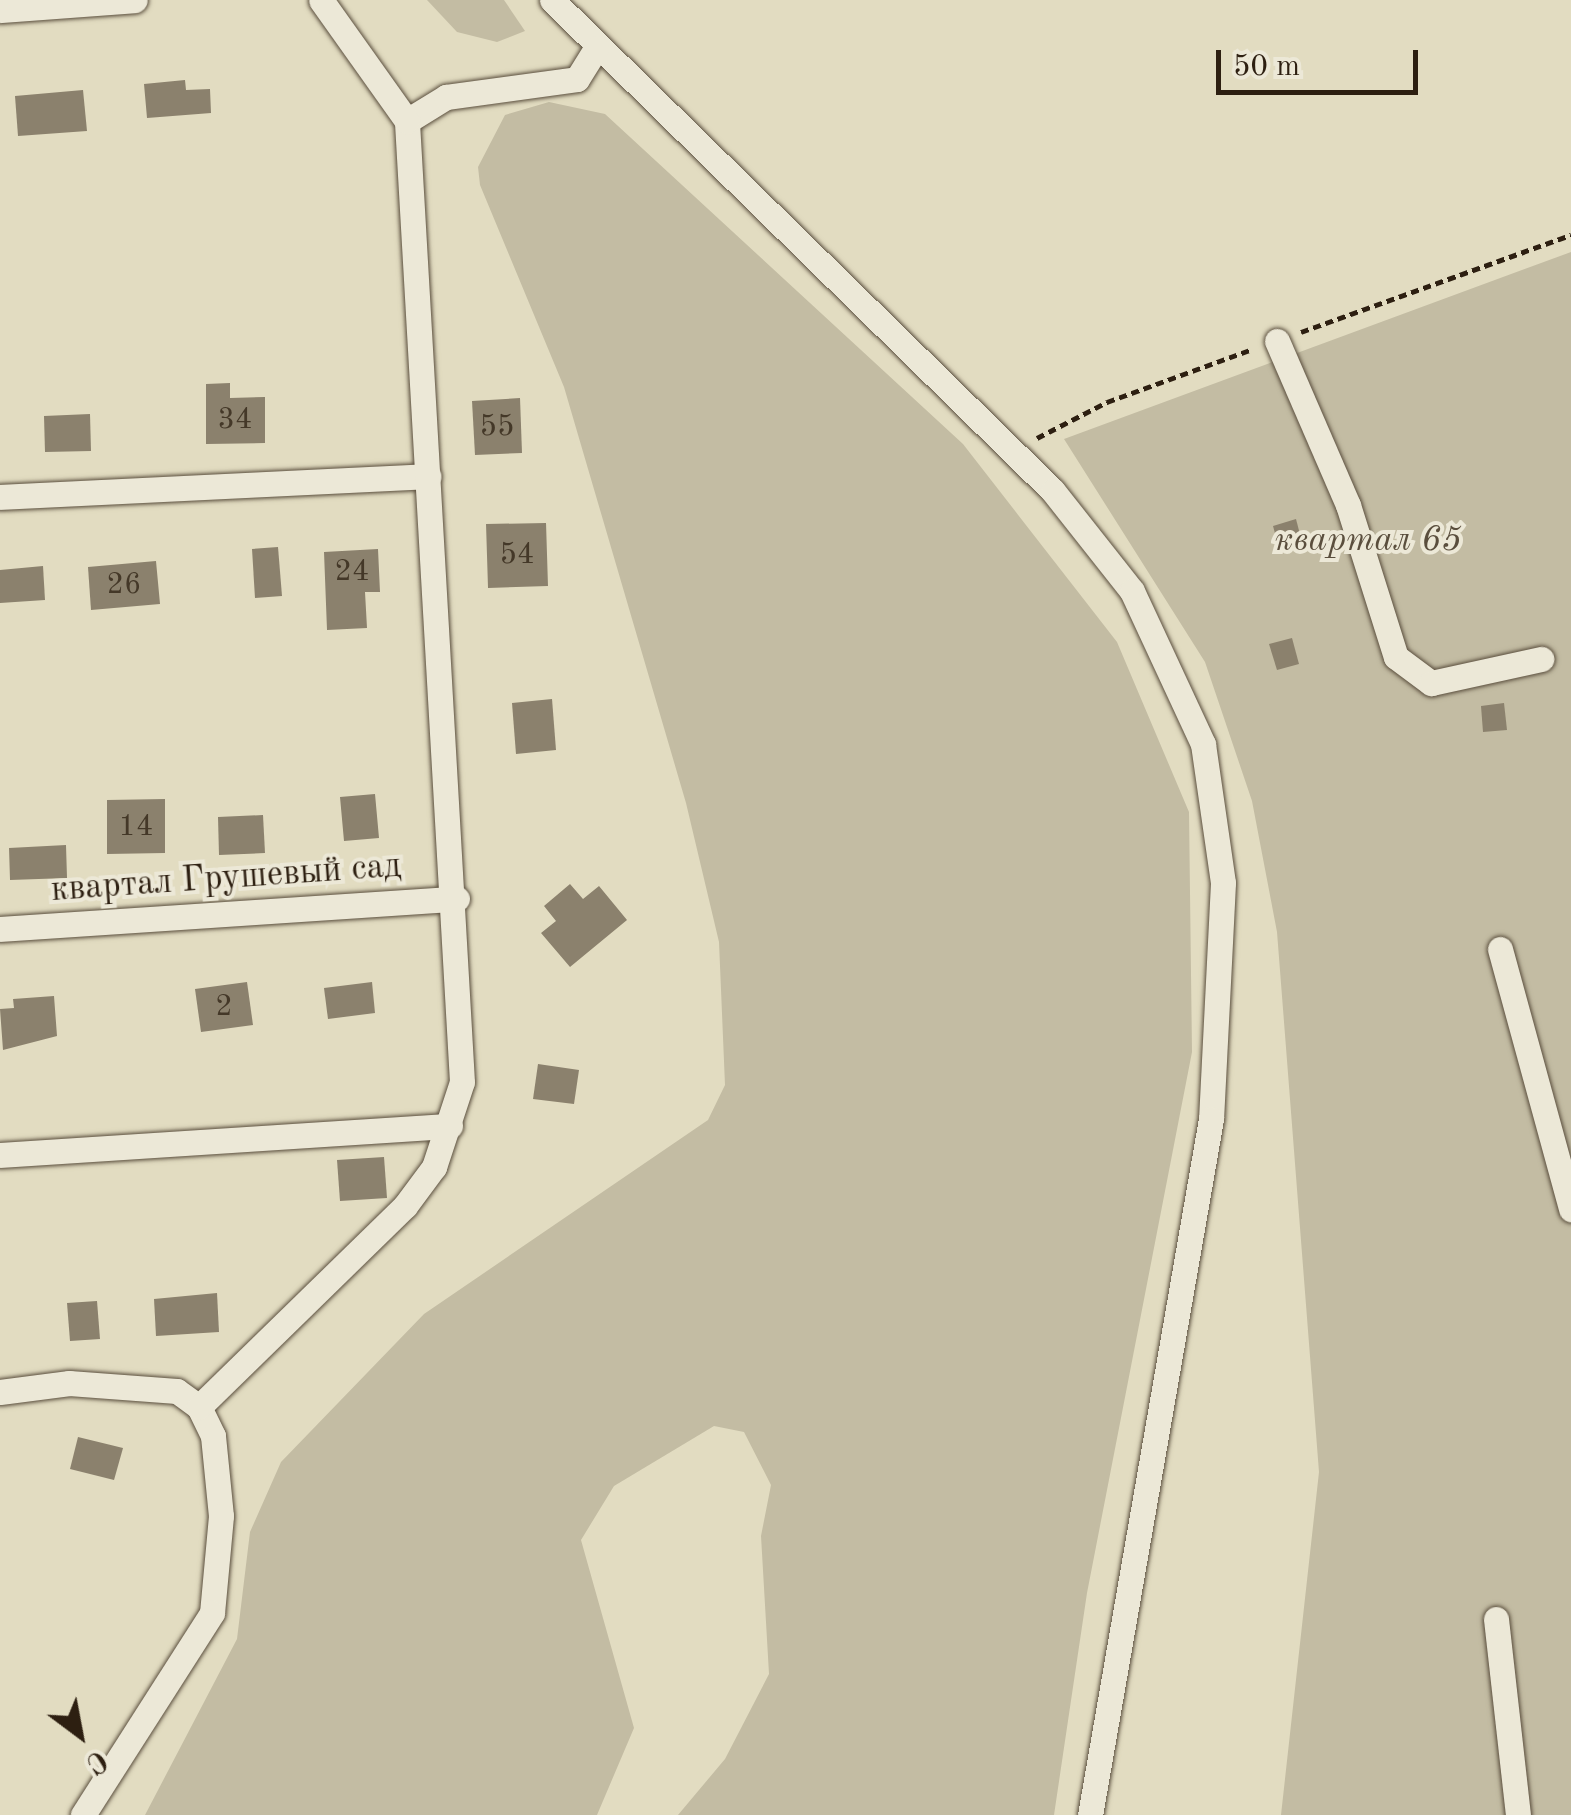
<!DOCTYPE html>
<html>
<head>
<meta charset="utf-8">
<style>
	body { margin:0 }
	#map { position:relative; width:1571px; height:1815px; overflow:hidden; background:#e2dcc1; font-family:"Old Standard TT",serif }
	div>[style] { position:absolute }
	.green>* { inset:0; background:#c3bca3 }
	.building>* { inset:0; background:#8b816d }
	.path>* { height:5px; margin-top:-2.5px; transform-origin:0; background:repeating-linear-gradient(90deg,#2d1f11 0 8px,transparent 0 13px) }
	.roads { filter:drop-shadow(0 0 2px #5a4e3d) drop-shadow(0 0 2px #5a4e3d) }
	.minor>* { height:25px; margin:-12.5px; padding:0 12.5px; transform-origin:12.5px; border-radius:12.5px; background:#ece8d7 }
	span { translate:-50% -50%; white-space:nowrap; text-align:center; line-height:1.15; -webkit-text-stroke:8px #ece8d7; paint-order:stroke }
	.number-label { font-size:30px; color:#443828 }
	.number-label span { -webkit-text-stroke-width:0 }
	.park-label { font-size:35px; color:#5a4e3d; font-style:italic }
	.street-label { font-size:35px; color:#2d1f11 }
	.north { position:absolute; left:30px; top:1685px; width:100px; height:100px; -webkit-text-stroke:8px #ece8d7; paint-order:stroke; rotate:148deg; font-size:28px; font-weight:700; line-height:40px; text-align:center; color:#2d1f11 }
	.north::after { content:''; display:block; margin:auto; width:35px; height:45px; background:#2d1f11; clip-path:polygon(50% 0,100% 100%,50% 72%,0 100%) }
	.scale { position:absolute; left:1216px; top:50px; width:202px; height:45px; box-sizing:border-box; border:5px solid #2d1f11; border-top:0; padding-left:12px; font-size:30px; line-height:35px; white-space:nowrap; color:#2d1f11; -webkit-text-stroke:8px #ece8d7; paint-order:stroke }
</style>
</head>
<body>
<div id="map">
	<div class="green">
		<i style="clip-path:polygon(427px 0,504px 0,525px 31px,497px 42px,457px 32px)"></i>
		<i style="clip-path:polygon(549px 102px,605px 114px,963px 444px,1117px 642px,1189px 812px,1192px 1052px,1087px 1593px,1054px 1815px,678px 1815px,725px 1759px,769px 1674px,761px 1536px,771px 1485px,744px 1432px,714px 1426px,614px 1486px,581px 1540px,634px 1728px,597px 1815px,145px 1815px,237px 1639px,250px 1532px,281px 1462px,424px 1314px,708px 1120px,725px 1085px,719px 942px,686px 803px,564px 387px,480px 185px,478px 167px,505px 115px)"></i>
		<i style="clip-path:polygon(1571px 252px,1571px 1815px,1281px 1815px,1319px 1472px,1277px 932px,1252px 801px,1205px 662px,1064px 439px)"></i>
	</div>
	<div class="building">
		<i style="clip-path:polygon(185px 80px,186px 90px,210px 89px,211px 113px,147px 118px,144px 84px)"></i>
		<i style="clip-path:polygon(83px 90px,87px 131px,18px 136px,15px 96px)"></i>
		<i style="clip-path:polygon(230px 383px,230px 398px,265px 397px,265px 443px,206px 444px,206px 384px)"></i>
		<i style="clip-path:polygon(520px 398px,522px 453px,475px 455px,472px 401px)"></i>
		<i style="clip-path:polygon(90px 414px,91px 451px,45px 452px,44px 416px)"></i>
		<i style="clip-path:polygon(1296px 519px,1303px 546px,1280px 552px,1273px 526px)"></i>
		<i style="clip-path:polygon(546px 523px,548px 586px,488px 588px,486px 524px)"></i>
		<i style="clip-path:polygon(278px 547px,282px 596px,255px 598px,252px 549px)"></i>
		<i style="clip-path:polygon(378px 549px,380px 592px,365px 592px,367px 628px,327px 630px,324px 552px)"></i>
		<i style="clip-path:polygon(156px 561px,160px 604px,91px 610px,88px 567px)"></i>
		<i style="clip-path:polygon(43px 566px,45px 600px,0 603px,0 570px)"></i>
		<i style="clip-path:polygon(1292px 638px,1299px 664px,1277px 670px,1269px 644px)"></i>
		<i style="clip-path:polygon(552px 699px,556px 750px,516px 754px,512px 703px)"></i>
		<i style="clip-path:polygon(1504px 703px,1507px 730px,1483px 732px,1481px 706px)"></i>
		<i style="clip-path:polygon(375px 794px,379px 838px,344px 841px,340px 797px)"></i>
		<i style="clip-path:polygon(165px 799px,165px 853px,107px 854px,107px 800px)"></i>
		<i style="clip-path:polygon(263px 815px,265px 853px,219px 855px,218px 817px)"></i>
		<i style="clip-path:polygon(66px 845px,67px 878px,10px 880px,9px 848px)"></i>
		<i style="clip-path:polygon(570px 884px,583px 899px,599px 886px,627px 920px,570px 967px,541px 933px,556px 921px,544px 906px)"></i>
		<i style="clip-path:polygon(247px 982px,253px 1025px,201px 1032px,195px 989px)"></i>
		<i style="clip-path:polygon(372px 982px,375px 1013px,328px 1019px,324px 988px)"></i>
		<i style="clip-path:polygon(54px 996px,57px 1036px,3px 1050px,0 1009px,14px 1008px,13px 999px)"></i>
		<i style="clip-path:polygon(538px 1064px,579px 1070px,574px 1104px,533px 1099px)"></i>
		<i style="clip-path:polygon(384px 1157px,387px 1198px,340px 1201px,337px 1160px)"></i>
		<i style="clip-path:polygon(217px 1293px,219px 1332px,156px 1336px,154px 1299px)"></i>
		<i style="clip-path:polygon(97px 1301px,100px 1339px,70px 1341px,67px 1303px)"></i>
		<i style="clip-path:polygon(78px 1437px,123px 1448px,114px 1480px,70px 1469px)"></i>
	</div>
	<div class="path">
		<i style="left:1301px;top:332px;width:287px;rotate:-19.8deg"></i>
		<i style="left:1037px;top:438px;width:79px;rotate:-27.2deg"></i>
		<i style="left:1107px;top:402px;width:155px;rotate:-20deg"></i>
	</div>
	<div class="roads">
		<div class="minor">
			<i style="left:552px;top:0;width:701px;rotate:44.42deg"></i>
			<i style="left:1053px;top:491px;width:127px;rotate:51.7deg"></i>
			<i style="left:1132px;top:591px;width:169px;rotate:65.1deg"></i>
			<i style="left:1203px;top:744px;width:140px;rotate:81.8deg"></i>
			<i style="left:1223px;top:883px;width:236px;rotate:92.9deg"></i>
			<i style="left:1211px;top:1119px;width:706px;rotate:99.86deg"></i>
			<i style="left:0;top:10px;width:135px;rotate:-4.2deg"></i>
			<i style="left:407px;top:121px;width:46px;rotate:-31.6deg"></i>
			<i style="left:446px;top:97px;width:132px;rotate:-7.8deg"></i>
			<i style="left:577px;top:79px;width:36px;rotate:-58deg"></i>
			<i style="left:1277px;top:341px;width:179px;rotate:66.6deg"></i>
			<i style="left:1348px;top:505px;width:159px;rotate:72.5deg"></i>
			<i style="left:1396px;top:657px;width:44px;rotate:36.6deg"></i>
			<i style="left:1431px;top:683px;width:113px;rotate:-12.3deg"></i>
			<i style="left:0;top:497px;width:429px;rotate:-2.8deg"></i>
			<i style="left:0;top:929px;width:458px;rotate:-3.8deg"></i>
			<i style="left:1500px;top:949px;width:270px;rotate:74.7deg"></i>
			<i style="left:0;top:1155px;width:451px;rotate:-3.7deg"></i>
			<i style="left:0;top:1392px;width:70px;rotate:-7.4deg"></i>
			<i style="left:69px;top:1383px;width:108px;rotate:4.2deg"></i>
			<i style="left:177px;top:1391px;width:27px;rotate:36deg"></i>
			<i style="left:199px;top:1407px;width:32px;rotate:64deg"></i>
			<i style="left:213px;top:1436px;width:80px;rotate:84.3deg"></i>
			<i style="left:221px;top:1516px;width:97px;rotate:95.3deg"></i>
			<i style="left:212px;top:1613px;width:240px;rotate:122.6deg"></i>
			<i style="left:199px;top:1407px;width:288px;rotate:-44.3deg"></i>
			<i style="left:405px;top:1206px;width:49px;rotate:-53.4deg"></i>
			<i style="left:434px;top:1167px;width:89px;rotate:-71.8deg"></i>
			<i style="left:462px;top:1082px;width:963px;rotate:-93.28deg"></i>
			<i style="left:407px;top:121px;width:148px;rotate:-125.4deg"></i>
			<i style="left:1496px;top:1619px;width:197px;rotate:83.6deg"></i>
		</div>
	</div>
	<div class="number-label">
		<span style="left:235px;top:420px">34</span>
		<span style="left:497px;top:427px">55</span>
		<span style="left:517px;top:555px">54</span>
		<span style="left:352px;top:572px">24</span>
		<span style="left:124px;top:585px">26</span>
		<span style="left:136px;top:827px">14</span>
		<span style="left:224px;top:1007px">2</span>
	</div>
	<div class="park-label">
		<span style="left:1368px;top:541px">квартал 65</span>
	</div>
	<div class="street-label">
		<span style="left:226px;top:879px;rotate:-4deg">квартал Грушевый сад</span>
	</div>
	<div class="north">С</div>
	<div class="scale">50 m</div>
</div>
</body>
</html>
